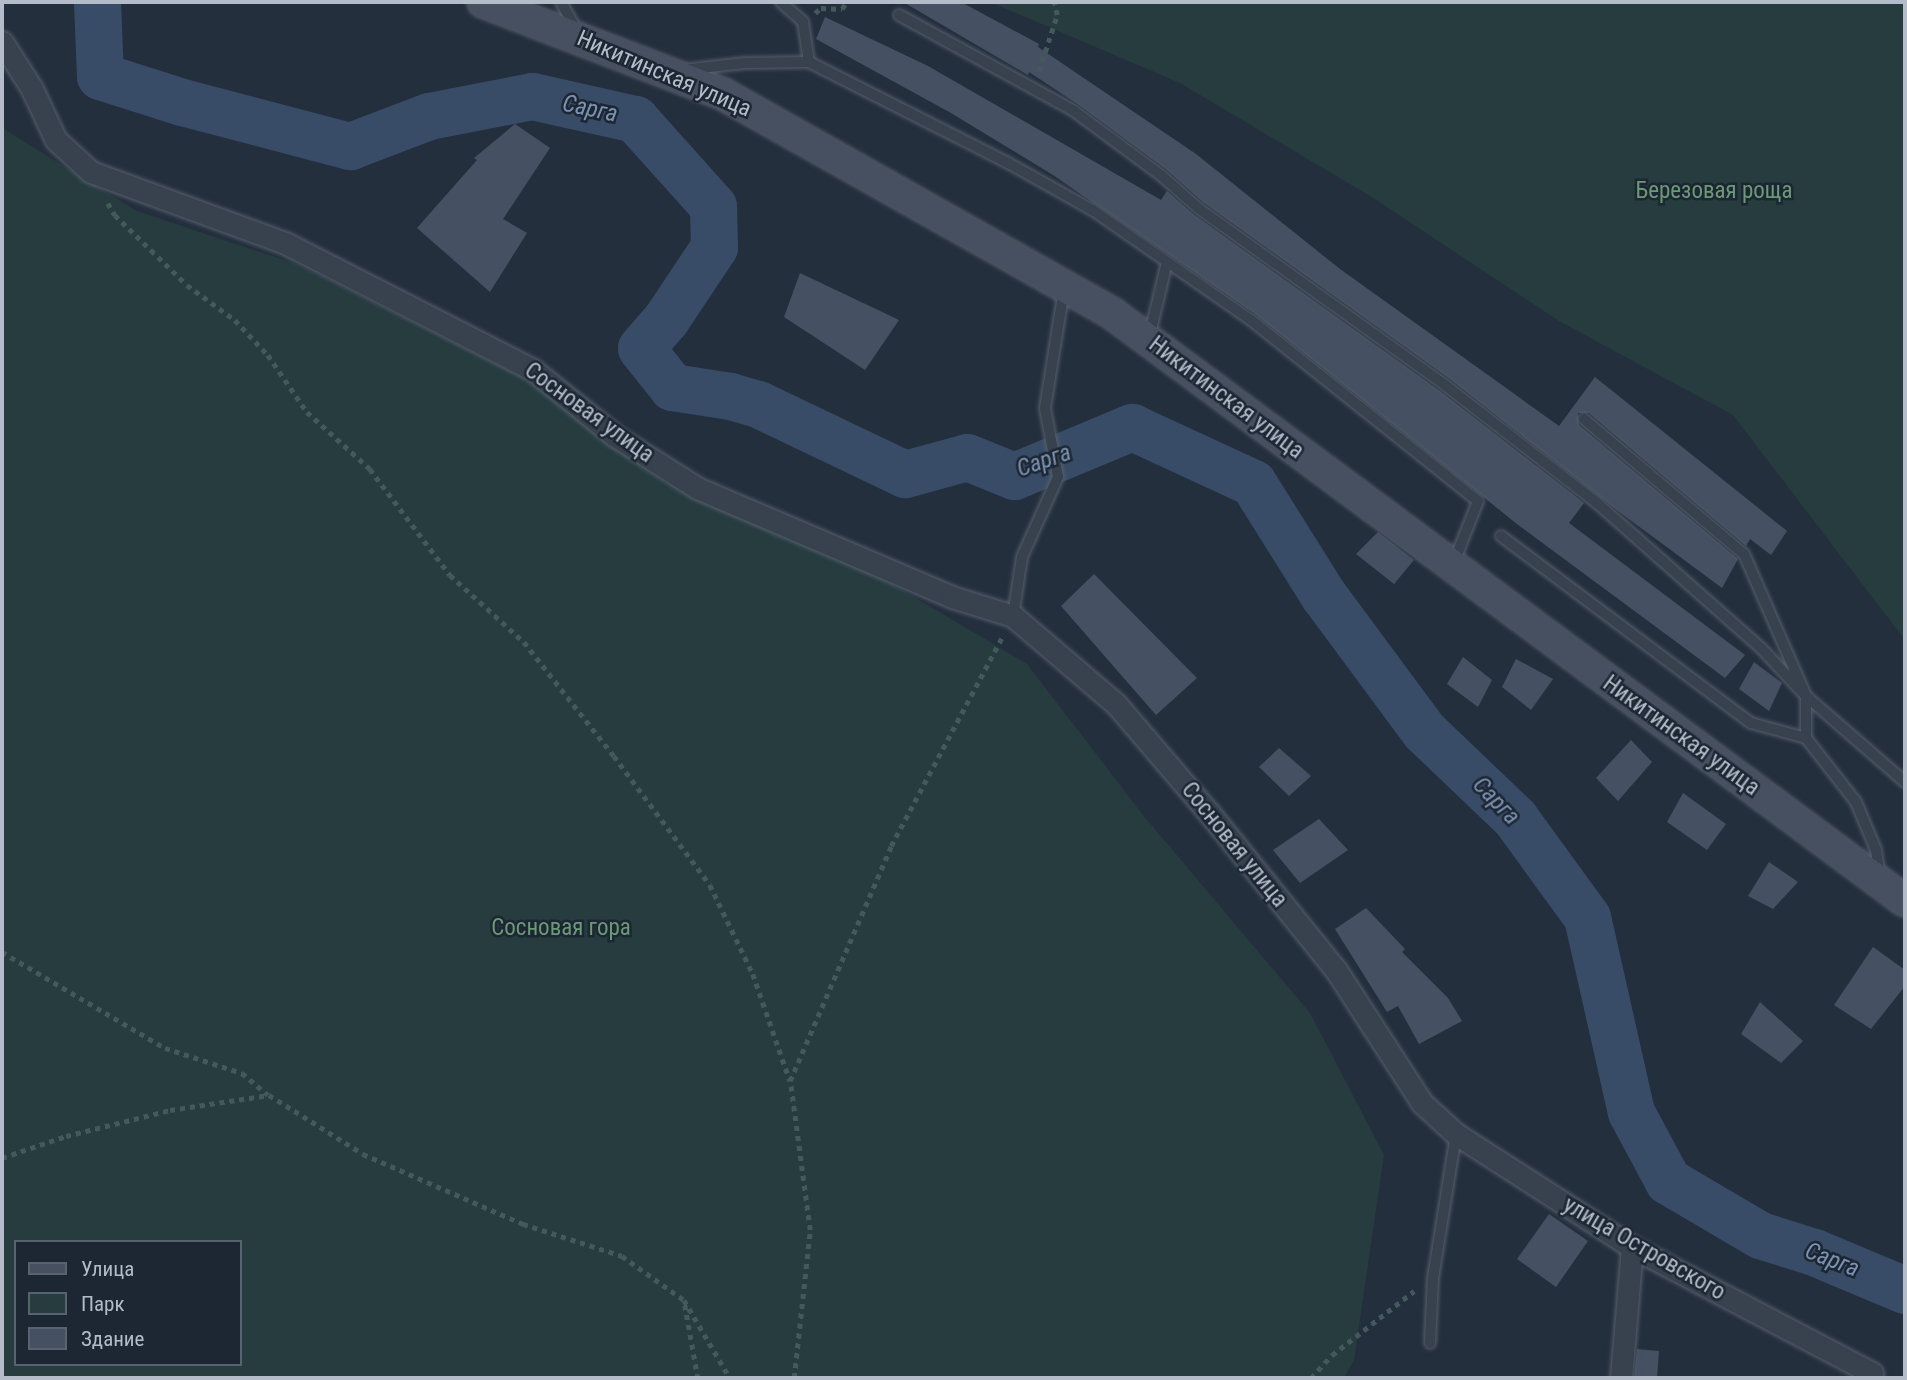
<!DOCTYPE html>
<html>
<head>
<meta charset="utf-8">
<style>
	body { margin:0 }
	#map { position:relative; width:1907px; height:1380px; overflow:hidden; background:#242f3e; font-family:"Roboto Condensed",sans-serif }
	div>[style] { position:absolute }
	.green>* { inset:0; background:#263c3f }
	.river>* { height:47px; margin:-23.5px; padding:0 23.5px; transform-origin:23.5px; border-radius:23.5px; background:#394c67 }
	.building>* { inset:0; background:#455162 }
	.path>* { height:4.5px; margin-top:-2.25px; transform-origin:0; background:repeating-linear-gradient(90deg,#44595c 0 5px,transparent 0 10px) }
	.roads { filter:drop-shadow(0 0 2px #565f6c) drop-shadow(0 0 2px #565f6c) }
	.lane>* { height:10px; margin:-5px; padding:0 5px; transform-origin:5px; border-radius:5px; background:#38414e }
	.street>* { height:21px; margin:-10.5px; padding:0 10.5px; transform-origin:10.5px; border-radius:10.5px; background:#38414e }
	.secondary>* { height:30px; margin:-15px; padding:0 15px; transform-origin:15px; border-radius:15px; background:#465061 }
	span { translate:-50% -50%; white-space:nowrap; text-align:center; line-height:1.15; -webkit-text-stroke:5px #1d2633; paint-order:stroke }
	.street-label { font-size:23px; color:#b4bcc9 }
	.park-label { font-size:23px; color:#6b9a76 }
	.water-label { font-size:24px; color:#7c92b1; font-style:italic }
	.frame { position:absolute; inset:0; border:4px solid #b4bcc9; pointer-events:none }
	.legend { position:absolute; left:14px; top:1240px; width:228px; height:126px; box-sizing:border-box; background:#1d2633; border:2px solid #59626f; margin:0; padding:9px 12px; list-style:none; font-size:21px; color:#b4bcc9 }
	.legend li { display:flex; align-items:center; gap:14px; height:35px }
	.legend b { width:35px; border:2px solid #59626f }
</style>
</head>
<body>
<div id="map">
	<div class="green">
		<i style="clip-path:polygon(990px 2px,1905px 2px,1905px 640px,1733px 415px,1559px 321px,1375px 199px,1180px 83px)"></i>
		<i style="clip-path:polygon(evenodd,2px 128px,137px 211px,299px 265px,526px 379px,663px 481px,884px 579px,1027px 664px,1143px 815px,1310px 1013px,1384px 1155px,1354px 1360px,1344px 1378px,2px 1378px,2px 128px,16px 1242px,240px 1242px,240px 1364px,16px 1364px,16px 1242px)"></i>
	</div>
	<div class="river">
		<i style="left:97px;top:2px;width:74px;rotate:87.7deg"></i>
		<i style="left:100px;top:76px;width:86px;rotate:17.6deg"></i>
		<i style="left:182px;top:102px;width:174px;rotate:14.7deg"></i>
		<i style="left:350px;top:146px;width:85px;rotate:-20.8deg"></i>
		<i style="left:429px;top:116px;width:105px;rotate:-11deg"></i>
		<i style="left:532px;top:96px;width:106px;rotate:12.6deg"></i>
		<i style="left:635px;top:119px;width:117px;rotate:48.1deg"></i>
		<i style="left:713px;top:206px;width:41px;rotate:88.6deg"></i>
		<i style="left:714px;top:247px;width:87px;rotate:123.7deg"></i>
		<i style="left:666px;top:319px;width:38px;rotate:131deg"></i>
		<i style="left:641px;top:348px;width:50px;rotate:51.5deg"></i>
		<i style="left:672px;top:387px;width:59px;rotate:8.8deg"></i>
		<i style="left:730px;top:396px;width:29px;rotate:16deg"></i>
		<i style="left:758px;top:404px;width:163px;rotate:25.5deg"></i>
		<i style="left:905px;top:474px;width:64px;rotate:-15.3deg"></i>
		<i style="left:967px;top:457px;width:51px;rotate:22deg"></i>
		<i style="left:1014px;top:476px;width:128px;rotate:-22.6deg"></i>
		<i style="left:1132px;top:427px;width:133px;rotate:24.8deg"></i>
		<i style="left:1253px;top:483px;width:133px;rotate:57.9deg"></i>
		<i style="left:1324px;top:596px;width:168px;rotate:53.5deg"></i>
		<i style="left:1424px;top:731px;width:126px;rotate:43.7deg"></i>
		<i style="left:1515px;top:818px;width:122px;rotate:54deg"></i>
		<i style="left:1587px;top:917px;width:200px;rotate:77.3deg"></i>
		<i style="left:1631px;top:1112px;width:78px;rotate:61.8deg"></i>
		<i style="left:1668px;top:1181px;width:107px;rotate:30.4deg"></i>
		<i style="left:1760px;top:1235px;width:57px;rotate:17.5deg"></i>
		<i style="left:1814px;top:1252px;width:99px;rotate:22.7deg"></i>
	</div>
	<div class="building">
		<i style="clip-path:polygon(903px 2px,961px 2px,1039px 44px,1038px 47px,1196px 154px,1340px 269px,1559px 426px,1595px 377px,1787px 531px,1771px 555px,1750px 539px,1746px 546px,1589px 413px,1578px 413px,1579px 425px,1738px 559px,1722px 588px,1618px 511px,1450px 379px,1203px 202px,1167px 170px,1079px 105px,1029px 72px,1028px 75px)"></i>
		<i style="clip-path:polygon(825px 17px,928px 66px,1161px 200px,1167px 191px,1193px 214px,1440px 391px,1584px 503px,1569px 523px,1745px 655px,1725px 678px,1517px 524px,1255px 314px,1053px 175px,951px 113px,816px 39px)"></i>
		<i style="clip-path:polygon(515px 124px,550px 148px,503px 219px,527px 233px,490px 292px,417px 228px,477px 160px,474px 158px)"></i>
		<i style="clip-path:polygon(800px 273px,899px 320px,865px 370px,784px 317px)"></i>
		<i style="clip-path:polygon(1378px 532px,1414px 560px,1394px 584px,1356px 554px)"></i>
		<i style="clip-path:polygon(1094px 574px,1197px 678px,1156px 715px,1061px 606px)"></i>
		<i style="clip-path:polygon(1463px 657px,1492px 680px,1478px 707px,1447px 684px)"></i>
		<i style="clip-path:polygon(1516px 659px,1553px 679px,1531px 710px,1502px 687px)"></i>
		<i style="clip-path:polygon(1754px 662px,1782px 683px,1769px 711px,1739px 689px)"></i>
		<i style="clip-path:polygon(1631px 740px,1652px 762px,1618px 801px,1596px 778px)"></i>
		<i style="clip-path:polygon(1279px 748px,1311px 776px,1289px 796px,1259px 767px)"></i>
		<i style="clip-path:polygon(1683px 793px,1726px 824px,1707px 850px,1667px 822px)"></i>
		<i style="clip-path:polygon(1319px 819px,1348px 850px,1300px 883px,1273px 850px)"></i>
		<i style="clip-path:polygon(1769px 862px,1798px 882px,1773px 909px,1748px 896px)"></i>
		<i style="clip-path:polygon(1366px 908px,1405px 949px,1402px 952px,1448px 998px,1462px 1021px,1419px 1044px,1398px 1006px,1387px 1012px,1335px 929px)"></i>
		<i style="clip-path:polygon(1873px 947px,1905px 970px,1905px 986px,1871px 1029px,1834px 1005px)"></i>
		<i style="clip-path:polygon(1760px 1002px,1803px 1041px,1781px 1063px,1741px 1034px)"></i>
		<i style="clip-path:polygon(1549px 1214px,1588px 1241px,1556px 1287px,1517px 1259px)"></i>
		<i style="clip-path:polygon(1637px 1349px,1659px 1351px,1657px 1378px,1634px 1378px)"></i>
	</div>
	<div class="path">
		<i style="left:815px;top:13px;width:8px;rotate:-40deg"></i>
		<i style="left:821px;top:8px;width:21px;rotate:3deg"></i>
		<i style="left:842px;top:9px;width:8px;rotate:-60deg"></i>
		<i style="left:1039px;top:71px;width:59px;rotate:-72.2deg"></i>
		<i style="left:1057px;top:15px;width:13px;rotate:-103deg"></i>
		<i style="left:108px;top:203px;width:14px;rotate:60deg"></i>
		<i style="left:115px;top:215px;width:100px;rotate:44.2deg"></i>
		<i style="left:187px;top:285px;width:59px;rotate:36.1deg"></i>
		<i style="left:235px;top:320px;width:48px;rotate:46.7deg"></i>
		<i style="left:268px;top:355px;width:69px;rotate:55.6deg"></i>
		<i style="left:307px;top:412px;width:85px;rotate:42.1deg"></i>
		<i style="left:370px;top:469px;width:133px;rotate:53deg"></i>
		<i style="left:450px;top:575px;width:100px;rotate:42.2deg"></i>
		<i style="left:524px;top:642px;width:145px;rotate:51.7deg"></i>
		<i style="left:614px;top:756px;width:161px;rotate:53.3deg"></i>
		<i style="left:710px;top:885px;width:99px;rotate:64.2deg"></i>
		<i style="left:753px;top:974px;width:113px;rotate:70.9deg"></i>
		<i style="left:2px;top:952px;width:189px;rotate:30.5deg"></i>
		<i style="left:165px;top:1048px;width:81px;rotate:18deg"></i>
		<i style="left:242px;top:1073px;width:34px;rotate:40deg"></i>
		<i style="left:2px;top:1158px;width:68px;rotate:-19deg"></i>
		<i style="left:66px;top:1136px;width:107px;rotate:-14deg"></i>
		<i style="left:170px;top:1110px;width:100px;rotate:-8.6deg"></i>
		<i style="left:269px;top:1095px;width:111px;rotate:32.1deg"></i>
		<i style="left:363px;top:1154px;width:175px;rotate:23.6deg"></i>
		<i style="left:523px;top:1224px;width:104px;rotate:17.9deg"></i>
		<i style="left:622px;top:1256px;width:76px;rotate:35.4deg"></i>
		<i style="left:684px;top:1300px;width:91px;rotate:59.5deg"></i>
		<i style="left:685px;top:1305px;width:74px;rotate:79.9deg"></i>
		<i style="left:794px;top:1378px;width:149px;rotate:-83.8deg"></i>
		<i style="left:810px;top:1230px;width:150px;rotate:-97.6deg"></i>
		<i style="left:790px;top:1081px;width:256px;rotate:-66.7deg"></i>
		<i style="left:891px;top:846px;width:239px;rotate:-62deg"></i>
		<i style="left:1311px;top:1378px;width:31px;rotate:-48deg"></i>
		<i style="left:1332px;top:1355px;width:104px;rotate:-38deg"></i>
	</div>
	<div class="roads">
		<div class="lane">
			<i style="left:561px;top:2px;width:33px;rotate:61deg"></i>
			<i style="left:781px;top:2px;width:30px;rotate:42deg"></i>
			<i style="left:803px;top:22px;width:40px;rotate:81.5deg"></i>
			<i style="left:899px;top:15px;width:200px;rotate:28.7deg"></i>
			<i style="left:1074px;top:111px;width:109px;rotate:36.5deg"></i>
			<i style="left:1162px;top:176px;width:48px;rotate:41.6deg"></i>
			<i style="left:1198px;top:208px;width:304px;rotate:35.6deg"></i>
			<i style="left:1445px;top:385px;width:192px;rotate:37.8deg"></i>
			<i style="left:1597px;top:503px;width:220px;rotate:41.5deg"></i>
			<i style="left:1762px;top:649px;width:64px;rotate:46.9deg"></i>
			<i style="left:1806px;top:696px;width:131px;rotate:41deg"></i>
			<i style="left:683px;top:70px;width:62px;rotate:-6.4deg"></i>
			<i style="left:745px;top:63px;width:64px;rotate:-0.9deg"></i>
			<i style="left:809px;top:62px;width:225px;rotate:26.9deg"></i>
			<i style="left:1010px;top:164px;width:96px;rotate:29.2deg"></i>
			<i style="left:1094px;top:211px;width:191px;rotate:34.8deg"></i>
			<i style="left:1251px;top:320px;width:290px;rotate:38.6deg"></i>
			<i style="left:1478px;top:501px;width:66px;rotate:111.5deg"></i>
			<i style="left:1149px;top:338px;width:78px;rotate:-76.7deg"></i>
			<i style="left:1584px;top:419px;width:209px;rotate:40.2deg"></i>
			<i style="left:1744px;top:554px;width:155px;rotate:66.4deg"></i>
			<i style="left:1806px;top:696px;width:42px;rotate:90deg"></i>
			<i style="left:1501px;top:536px;width:312px;rotate:36.8deg"></i>
			<i style="left:1751px;top:723px;width:57px;rotate:15.3deg"></i>
			<i style="left:1806px;top:738px;width:81px;rotate:52deg"></i>
			<i style="left:1856px;top:802px;width:52px;rotate:67.4deg"></i>
			<i style="left:1876px;top:850px;width:27px;rotate:82deg"></i>
			<i style="left:1013px;top:616px;width:60px;rotate:-81.3deg"></i>
			<i style="left:1022px;top:557px;width:88px;rotate:-65.8deg"></i>
			<i style="left:1058px;top:477px;width:70px;rotate:-100.7deg"></i>
			<i style="left:1045px;top:408px;width:120px;rotate:-80.9deg"></i>
			<i style="left:1430px;top:1343px;width:65px;rotate:-87.4deg"></i>
			<i style="left:1433px;top:1278px;width:146px;rotate:-80.9deg"></i>
		</div>
		<div class="street">
			<i style="left:2px;top:42px;width:56px;rotate:57.4deg"></i>
			<i style="left:32px;top:89px;width:56px;rotate:64.8deg"></i>
			<i style="left:56px;top:140px;width:47px;rotate:42.4deg"></i>
			<i style="left:91px;top:172px;width:207px;rotate:20.1deg"></i>
			<i style="left:285px;top:243px;width:279px;rotate:27.1deg"></i>
			<i style="left:533px;top:370px;width:105px;rotate:38.8deg"></i>
			<i style="left:615px;top:436px;width:97px;rotate:32.4deg"></i>
			<i style="left:697px;top:488px;width:277px;rotate:23.1deg"></i>
			<i style="left:952px;top:597px;width:64px;rotate:17.3deg"></i>
			<i style="left:1013px;top:616px;width:135px;rotate:40.5deg"></i>
			<i style="left:1116px;top:704px;width:145px;rotate:49.5deg"></i>
			<i style="left:1210px;top:814px;width:201px;rotate:51.1deg"></i>
			<i style="left:1336px;top:970px;width:158px;rotate:57.1deg"></i>
			<i style="left:1422px;top:1103px;width:46px;rotate:42.4deg"></i>
			<i style="left:1456px;top:1134px;width:209px;rotate:32.7deg"></i>
			<i style="left:1632px;top:1247px;width:271px;rotate:27.7deg"></i>
			<i style="left:1872px;top:1373px;width:5px;rotate:90deg"></i>
			<i style="left:1621px;top:1378px;width:131px;rotate:-85.2deg"></i>
		</div>
		<div class="secondary">
			<i style="left:483px;top:2px;width:257px;rotate:21deg"></i>
			<i style="left:723px;top:94px;width:448px;rotate:29.4deg"></i>
			<i style="left:1113px;top:314px;width:986px;rotate:36.54deg"></i>
		</div>
	</div>
	<div class="street-label">
		<span style="left:664px;top:74px;rotate:23deg">Никитинская улица</span>
		<span style="left:1226px;top:398px;rotate:37deg">Никитинская улица</span>
		<span style="left:589px;top:413px;rotate:36deg">Сосновая улица</span>
		<span style="left:1681px;top:736px;rotate:36deg">Никитинская улица</span>
		<span style="left:1234px;top:845px;rotate:51deg">Сосновая улица</span>
		<span style="left:1644px;top:1249px;rotate:30deg">улица Островского</span>
	</div>
	<div class="park-label">
		<span style="left:1714px;top:191px">Березовая роща</span>
		<span style="left:561px;top:928px">Сосновая гора</span>
	</div>
	<div class="water-label">
		<span style="left:590px;top:109px;rotate:12deg">Сарга</span>
		<span style="left:1044px;top:461px;rotate:-19deg">Сарга</span>
		<span style="left:1496px;top:801px;rotate:46deg">Сарга</span>
		<span style="left:1832px;top:1260px;rotate:21deg">Сарга</span>
	</div>
	<div class="frame"></div>
	<ul class="legend">
	<li><b style="height:9px;background:#465061"></b>Улица</li>
	<li><b style="height:19px;background:#263c3f"></b>Парк</li>
	<li><b style="height:19px;background:#455162"></b>Здание</li>
	</ul>
</div>
</body>
</html>
